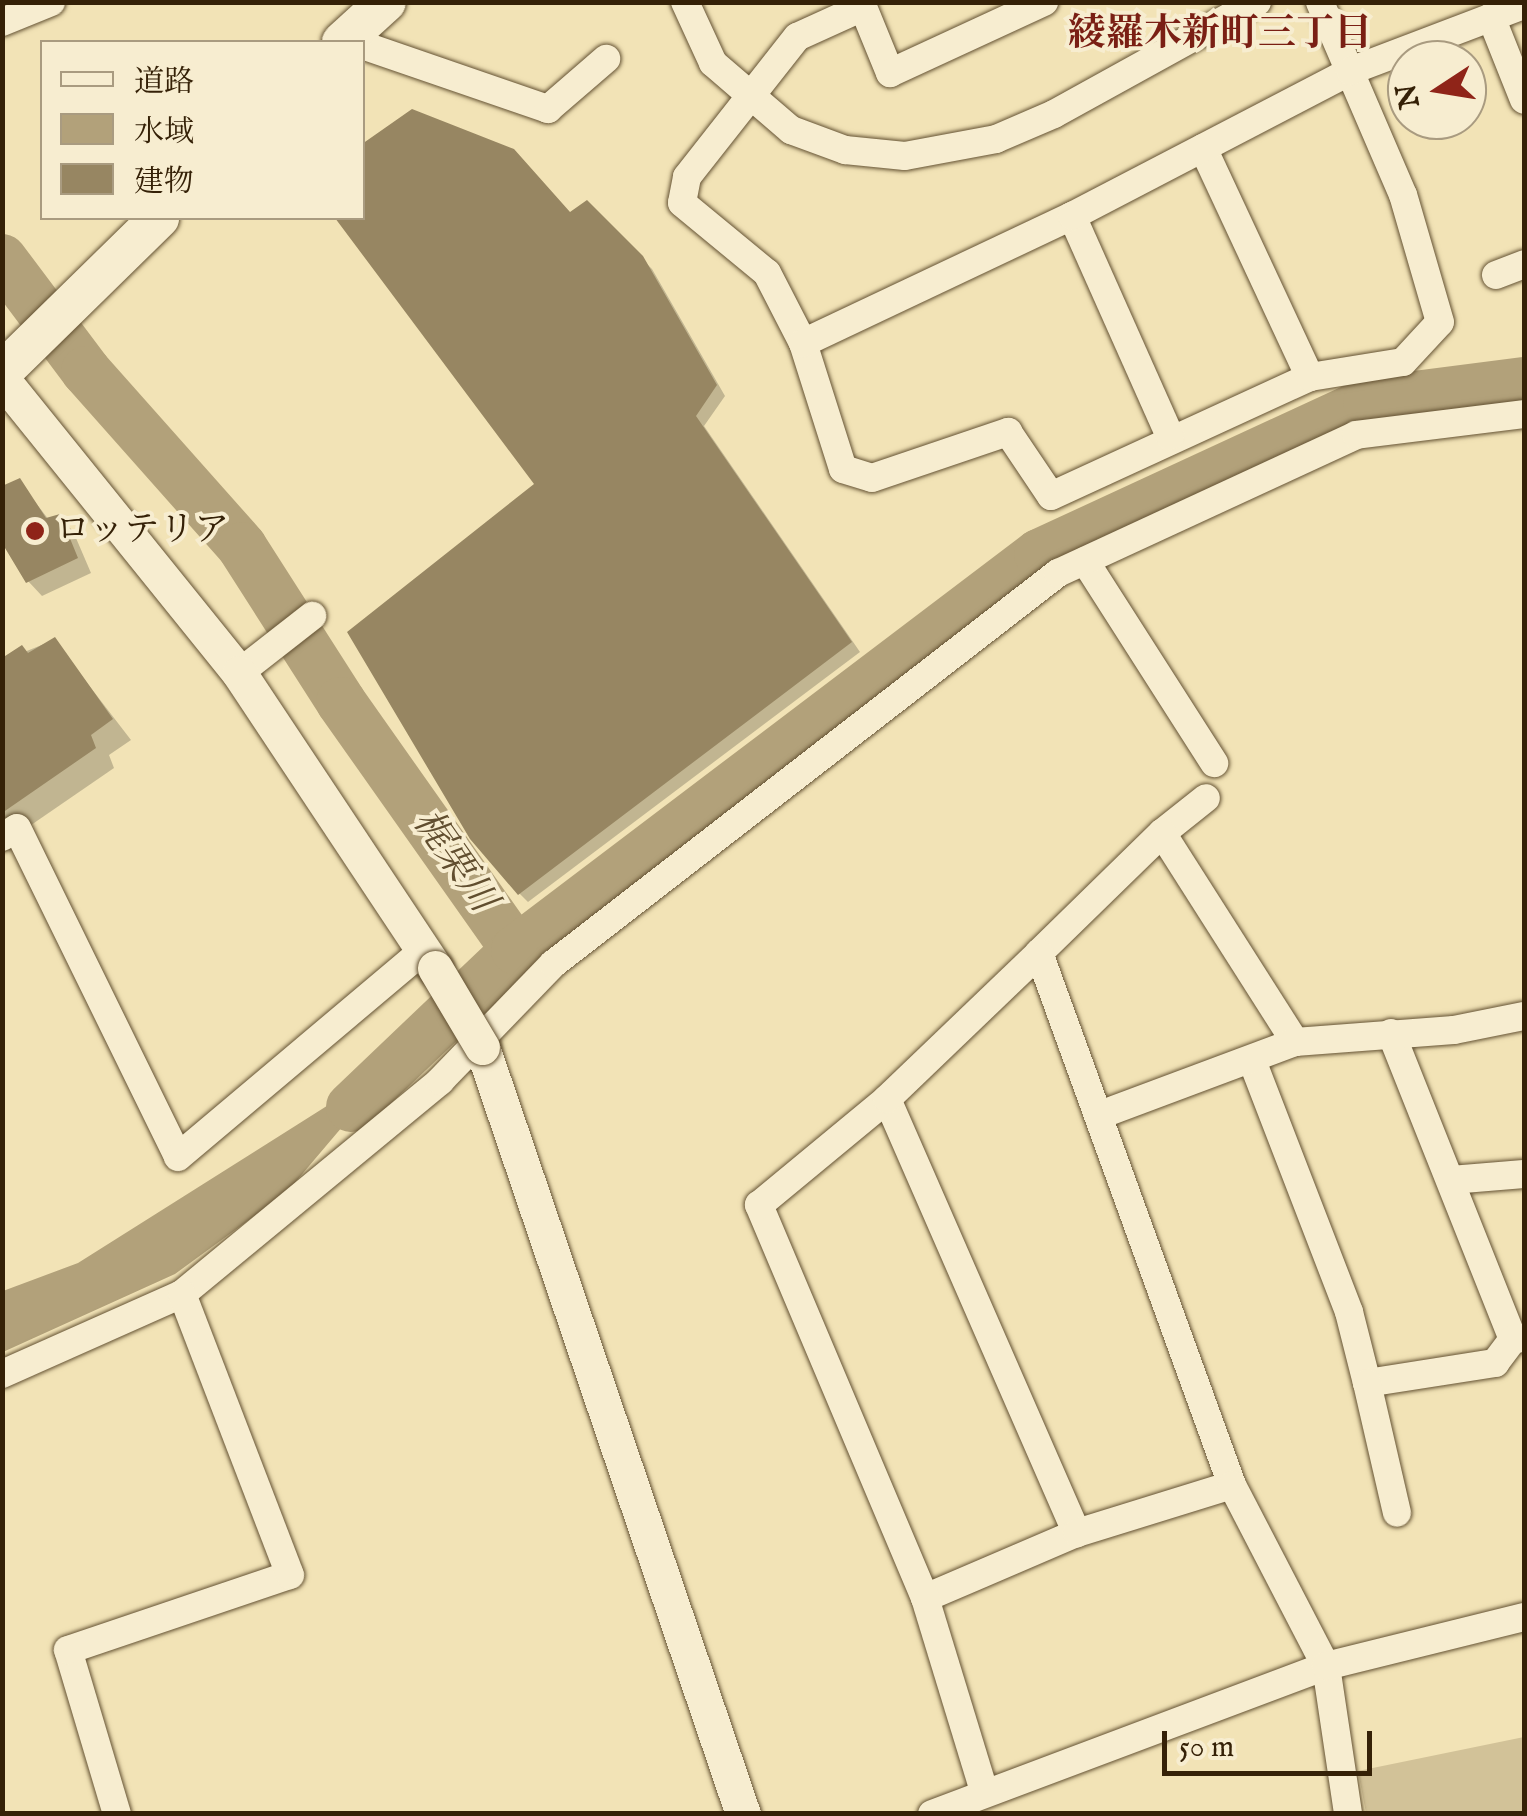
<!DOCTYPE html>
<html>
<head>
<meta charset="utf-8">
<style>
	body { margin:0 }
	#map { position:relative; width:1527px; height:1816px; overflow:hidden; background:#f2e3b6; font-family:"IM FELL English","Noto Serif JP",serif }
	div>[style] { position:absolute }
	.green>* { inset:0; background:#d2c298 }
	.water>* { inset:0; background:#b2a17a }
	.shadow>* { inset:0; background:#0003 }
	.river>* { height:50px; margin:-25px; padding:0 25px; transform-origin:25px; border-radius:25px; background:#b2a17a }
	.building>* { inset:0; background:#978662 }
	.roads { filter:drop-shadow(0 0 2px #645233) drop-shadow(0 0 2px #645233) }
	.minor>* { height:28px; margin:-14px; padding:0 14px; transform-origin:14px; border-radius:14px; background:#f7edd0 }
	.tertiary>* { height:35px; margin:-17.5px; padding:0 17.5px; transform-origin:17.5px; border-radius:17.5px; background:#f7edd0 }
	.secondary>* { height:40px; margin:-20px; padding:0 20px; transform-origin:20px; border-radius:20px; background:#f7edd0 }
	.bridges { filter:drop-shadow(0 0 2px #645233) drop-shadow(0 0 2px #645233) }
	.tertiary-bridge>* { height:35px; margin:-17.5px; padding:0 17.5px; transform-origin:17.5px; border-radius:17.5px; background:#f7edd0 }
	.dots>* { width:28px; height:28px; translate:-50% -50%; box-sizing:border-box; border:5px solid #f7edd0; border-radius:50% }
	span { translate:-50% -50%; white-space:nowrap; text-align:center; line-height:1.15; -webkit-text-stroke:8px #f7edd0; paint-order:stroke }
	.poi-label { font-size:35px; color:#352107 }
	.left { translate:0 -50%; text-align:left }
	.neighbourhood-label { font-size:38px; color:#7a1f14; font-weight:700 }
	.water-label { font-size:38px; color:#614e2f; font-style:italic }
	.frame { position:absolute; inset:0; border:5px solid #352107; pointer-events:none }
	.legend { position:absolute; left:40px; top:40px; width:325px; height:180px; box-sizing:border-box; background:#f7edd0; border:2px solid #a99b80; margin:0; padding:12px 18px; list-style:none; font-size:30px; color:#352107 }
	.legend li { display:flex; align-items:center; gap:20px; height:50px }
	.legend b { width:50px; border:2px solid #a99b80 }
	.north { position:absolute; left:1387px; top:40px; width:100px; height:100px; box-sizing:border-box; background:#f7edd0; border:2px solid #a99b80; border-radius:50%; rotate:258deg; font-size:28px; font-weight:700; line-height:40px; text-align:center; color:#352107 }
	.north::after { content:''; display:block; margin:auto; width:35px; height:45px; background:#8f2418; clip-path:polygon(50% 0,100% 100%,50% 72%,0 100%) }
	.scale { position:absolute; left:1162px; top:1731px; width:210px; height:45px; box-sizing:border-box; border:5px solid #352107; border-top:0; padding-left:12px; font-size:30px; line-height:35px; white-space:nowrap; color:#352107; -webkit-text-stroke:8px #f7edd0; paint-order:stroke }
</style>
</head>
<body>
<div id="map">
	<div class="green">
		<i style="clip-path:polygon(1524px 1737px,1524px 1813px,1366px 1813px,1358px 1771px)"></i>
	</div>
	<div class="water">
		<i style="clip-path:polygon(398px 1061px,287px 1192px,175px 1274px,3px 1352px,3px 1291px,78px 1263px)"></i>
	</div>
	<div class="shadow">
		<i style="clip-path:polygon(586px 203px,652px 269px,725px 396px,704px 426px,860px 652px,528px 902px,519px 893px,538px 484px,338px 218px,570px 215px)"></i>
		<i style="clip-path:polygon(19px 481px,49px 520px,59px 517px,73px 531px,91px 573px,42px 596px,28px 581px)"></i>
		<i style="clip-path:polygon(54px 640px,131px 740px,109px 755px,114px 768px,2px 845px,2px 661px)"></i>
	</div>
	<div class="river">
		<i style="left:2px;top:259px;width:140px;rotate:53.1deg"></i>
		<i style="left:86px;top:371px;width:235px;rotate:48.4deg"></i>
		<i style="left:242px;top:547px;width:184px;rotate:57.4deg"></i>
		<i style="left:341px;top:702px;width:304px;rotate:54.8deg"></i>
		<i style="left:351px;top:1107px;width:228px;rotate:-43.6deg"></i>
		<i style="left:516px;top:950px;width:656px;rotate:-37.13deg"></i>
		<i style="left:1039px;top:554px;width:362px;rotate:-24.8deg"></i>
		<i style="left:1368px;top:402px;width:157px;rotate:-7.3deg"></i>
	</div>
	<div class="building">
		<i style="clip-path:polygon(412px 109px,514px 149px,570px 212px,587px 200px,643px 256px,717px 385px,696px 416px,852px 642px,518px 895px,470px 839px,347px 632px,534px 484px,335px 218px,362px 218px,362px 144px)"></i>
		<i style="clip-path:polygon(20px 478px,46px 518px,60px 514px,78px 558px,26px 583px,2px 543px,2px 486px)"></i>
		<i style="clip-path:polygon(55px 637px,113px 719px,91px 735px,96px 748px,2px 813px,2px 658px,22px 645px,28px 653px)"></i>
	</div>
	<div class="roads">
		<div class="minor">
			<i style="left:685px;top:2px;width:67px;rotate:65.3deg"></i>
			<i style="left:713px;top:63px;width:103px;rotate:40.7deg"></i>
			<i style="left:791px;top:130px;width:58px;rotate:20.3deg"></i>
			<i style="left:845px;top:150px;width:60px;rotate:5.7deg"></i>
			<i style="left:905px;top:156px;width:93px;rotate:-10.6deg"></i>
			<i style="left:996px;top:139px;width:63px;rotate:-23.3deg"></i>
			<i style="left:1054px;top:114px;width:232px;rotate:-28.9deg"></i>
			<i style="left:861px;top:2px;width:77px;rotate:67.8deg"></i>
			<i style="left:890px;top:73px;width:170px;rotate:-24.8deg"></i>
			<i style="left:863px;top:7px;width:72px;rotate:155.6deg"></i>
			<i style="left:797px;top:37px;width:178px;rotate:128.2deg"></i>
			<i style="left:687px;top:177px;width:26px;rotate:101deg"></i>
			<i style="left:682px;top:203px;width:110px;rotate:39.5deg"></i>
			<i style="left:767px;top:273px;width:79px;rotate:62.8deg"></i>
			<i style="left:803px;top:343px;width:132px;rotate:72.4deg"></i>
			<i style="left:843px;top:469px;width:30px;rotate:17deg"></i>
			<i style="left:872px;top:478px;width:144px;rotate:-18.7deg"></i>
			<i style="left:1008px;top:432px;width:77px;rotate:56.1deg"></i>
			<i style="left:1051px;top:496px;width:285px;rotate:-24.7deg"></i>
			<i style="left:1310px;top:377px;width:94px;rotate:-9.2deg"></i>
			<i style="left:1403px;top:362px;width:54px;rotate:-47.2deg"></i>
			<i style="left:1440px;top:322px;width:132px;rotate:-106.2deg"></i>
			<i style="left:1403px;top:195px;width:210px;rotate:-113.3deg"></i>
			<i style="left:1491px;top:17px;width:89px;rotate:68.3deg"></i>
			<i style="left:2px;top:22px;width:53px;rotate:-22.2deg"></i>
			<i style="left:362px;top:45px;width:197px;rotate:19deg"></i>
			<i style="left:548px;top:109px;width:77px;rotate:-40.8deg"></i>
			<i style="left:1203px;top:148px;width:253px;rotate:65deg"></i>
			<i style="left:1072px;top:216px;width:241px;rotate:66deg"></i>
			<i style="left:1496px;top:275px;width:30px;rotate:-21deg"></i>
			<i style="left:803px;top:343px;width:297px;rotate:-25.3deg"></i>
			<i style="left:1072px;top:216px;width:314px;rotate:-27.5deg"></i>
			<i style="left:1350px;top:71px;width:186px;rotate:-20.8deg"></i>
			<i style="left:1085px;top:561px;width:240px;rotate:57.4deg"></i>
			<i style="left:239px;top:673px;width:93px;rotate:-38deg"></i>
			<i style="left:1162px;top:833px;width:56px;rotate:-38.5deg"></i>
			<i style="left:2px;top:837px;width:17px;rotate:-31deg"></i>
			<i style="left:17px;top:828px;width:366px;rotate:63.9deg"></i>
			<i style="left:178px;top:1157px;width:322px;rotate:-40.1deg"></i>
			<i style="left:1039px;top:953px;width:172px;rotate:-44.3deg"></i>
			<i style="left:1162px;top:833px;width:248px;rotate:57.5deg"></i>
			<i style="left:1391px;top:1033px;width:329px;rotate:68.3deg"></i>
			<i style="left:1513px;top:1339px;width:11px;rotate:-5deg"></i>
			<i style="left:1253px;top:1063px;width:267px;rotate:68.9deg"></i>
			<i style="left:1349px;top:1312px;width:73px;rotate:75.8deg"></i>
			<i style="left:1367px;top:1383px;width:130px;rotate:-8.9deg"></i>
			<i style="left:1495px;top:1363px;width:30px;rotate:-53deg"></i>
			<i style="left:887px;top:1099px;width:474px;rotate:66.4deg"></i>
			<i style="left:1100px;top:1115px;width:208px;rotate:-20.5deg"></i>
			<i style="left:1295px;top:1042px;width:159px;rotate:-4.3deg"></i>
			<i style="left:1454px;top:1030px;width:71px;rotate:-11.3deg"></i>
			<i style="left:1451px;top:1180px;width:73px;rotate:-4.7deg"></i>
			<i style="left:2px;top:1374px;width:197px;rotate:-24deg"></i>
			<i style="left:182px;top:1294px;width:335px;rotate:-39.5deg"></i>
			<i style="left:440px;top:1081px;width:163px;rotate:-46deg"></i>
			<i style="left:553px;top:964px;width:639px;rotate:-37.75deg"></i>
			<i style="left:1058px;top:573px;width:328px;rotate:-24.8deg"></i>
			<i style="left:1356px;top:435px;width:169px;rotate:-7.1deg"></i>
			<i style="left:1367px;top:1383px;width:133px;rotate:77deg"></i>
			<i style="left:925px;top:1598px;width:165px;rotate:-23.2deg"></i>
			<i style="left:1077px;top:1533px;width:162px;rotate:-17.2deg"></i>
			<i style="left:984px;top:1791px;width:202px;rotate:-107deg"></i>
			<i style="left:925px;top:1598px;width:427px;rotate:-112.9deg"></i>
			<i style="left:759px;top:1205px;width:166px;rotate:-39.6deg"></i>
			<i style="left:887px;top:1099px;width:211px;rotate:-43.8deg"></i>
			<i style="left:1039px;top:953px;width:566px;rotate:70.06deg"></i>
			<i style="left:1232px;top:1485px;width:204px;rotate:62.6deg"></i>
			<i style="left:1326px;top:1666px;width:150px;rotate:81.5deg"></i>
			<i style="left:117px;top:1814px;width:171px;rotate:-106.6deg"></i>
			<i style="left:68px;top:1650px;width:234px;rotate:-18.7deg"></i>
			<i style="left:290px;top:1575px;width:301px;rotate:-111deg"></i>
			<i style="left:932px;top:1814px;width:421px;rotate:-20.6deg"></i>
			<i style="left:1326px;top:1666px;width:204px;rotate:-13.9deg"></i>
		</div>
		<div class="tertiary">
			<i style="left:2px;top:379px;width:378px;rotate:51.1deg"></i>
			<i style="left:239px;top:673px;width:354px;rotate:56.4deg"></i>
			<i style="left:482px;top:1047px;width:810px;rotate:71.21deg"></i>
		</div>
		<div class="secondary">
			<i style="left:342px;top:42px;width:59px;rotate:-42.3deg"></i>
			<i style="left:2px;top:372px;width:220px;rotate:-44.4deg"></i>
		</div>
	</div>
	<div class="bridges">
		<div class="tertiary-bridge">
			<i style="left:435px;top:968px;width:92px;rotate:59.3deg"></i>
		</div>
	</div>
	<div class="dots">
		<i style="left:35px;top:531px;background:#8f2418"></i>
	</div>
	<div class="poi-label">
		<span class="left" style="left:55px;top:531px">ロッテリア</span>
	</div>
	<div class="neighbourhood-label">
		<span style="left:1220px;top:36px">綾羅木新町三丁目</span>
	</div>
	<div class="water-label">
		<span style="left:453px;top:862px;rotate:55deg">梶栗川</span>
	</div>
	<div class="frame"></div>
	<ul class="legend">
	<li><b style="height:12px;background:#f7edd0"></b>道路</li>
	<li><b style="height:28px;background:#b2a17a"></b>水域</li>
	<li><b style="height:28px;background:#978662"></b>建物</li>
	</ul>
	<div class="north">N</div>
	<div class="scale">50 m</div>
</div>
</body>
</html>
